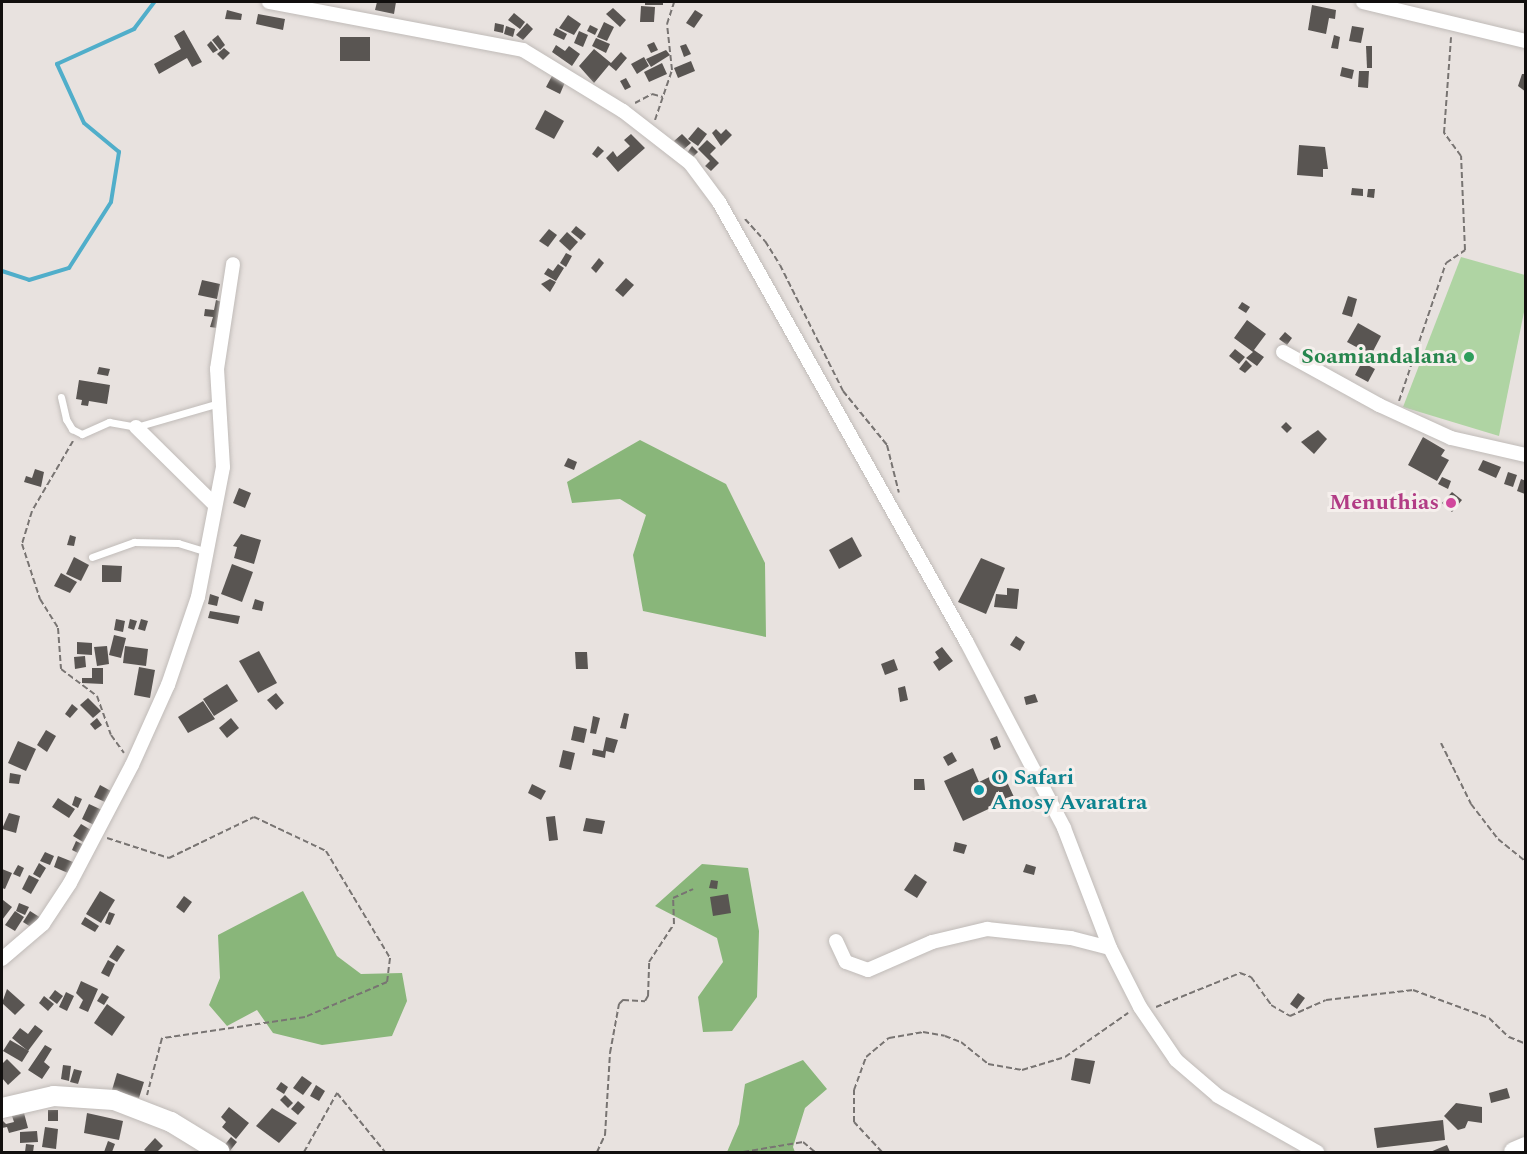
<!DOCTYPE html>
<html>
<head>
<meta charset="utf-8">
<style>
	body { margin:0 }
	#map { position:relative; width:1527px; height:1154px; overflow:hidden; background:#e8e2df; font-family:Spectral,serif }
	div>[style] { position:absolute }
	.green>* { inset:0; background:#afd4a3 }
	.forest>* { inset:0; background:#89b67a }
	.stream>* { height:4px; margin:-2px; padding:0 2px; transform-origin:2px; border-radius:2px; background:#50aeca }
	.building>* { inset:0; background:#595552 }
	.path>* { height:2px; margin-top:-1px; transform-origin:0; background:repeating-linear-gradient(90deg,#787472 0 6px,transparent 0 9px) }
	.roads { filter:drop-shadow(0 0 2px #c0bbb8) drop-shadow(0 0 2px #c0bbb8) }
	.lane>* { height:7px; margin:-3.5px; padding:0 3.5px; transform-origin:3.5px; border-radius:3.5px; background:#fff }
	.street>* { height:14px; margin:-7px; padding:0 7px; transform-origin:7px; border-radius:7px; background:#fff }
	.secondary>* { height:20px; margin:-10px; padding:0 10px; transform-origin:10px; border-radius:10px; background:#fff }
	.dots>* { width:16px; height:16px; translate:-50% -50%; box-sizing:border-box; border:3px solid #f5efec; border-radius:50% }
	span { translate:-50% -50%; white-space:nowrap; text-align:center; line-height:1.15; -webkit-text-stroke:6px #f5efec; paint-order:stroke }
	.leisure-label { font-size:22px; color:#27864d; font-weight:700 }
	.right { translate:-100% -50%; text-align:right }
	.hotel-label { font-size:22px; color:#b23c85; font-weight:700 }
	.culture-label { font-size:22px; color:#0d838f; font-weight:700 }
	.left { translate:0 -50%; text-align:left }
	.frame { position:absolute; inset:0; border:3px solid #110f0e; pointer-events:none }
</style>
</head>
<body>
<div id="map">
	<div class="green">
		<i style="clip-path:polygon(1461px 257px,1525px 275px,1525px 307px,1499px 436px,1403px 407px)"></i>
	</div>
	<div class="forest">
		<i style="clip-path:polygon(640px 440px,726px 484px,765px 563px,766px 637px,643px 611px,633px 555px,646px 515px,620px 499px,572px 503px,567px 482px)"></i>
		<i style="clip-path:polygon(702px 864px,748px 868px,759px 931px,757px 997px,732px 1031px,703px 1032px,698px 997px,723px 962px,717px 938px,655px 906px)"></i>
		<i style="clip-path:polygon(303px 891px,337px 956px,361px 974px,402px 973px,407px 1001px,392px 1036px,322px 1045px,273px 1033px,257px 1010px,227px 1026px,209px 1005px,220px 978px,218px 935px)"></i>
		<i style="clip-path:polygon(803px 1060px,827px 1089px,805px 1108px,793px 1147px,795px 1152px,727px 1152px,739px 1124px,745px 1084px)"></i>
	</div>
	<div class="stream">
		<i style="left:2px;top:271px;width:28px;rotate:18deg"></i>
		<i style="left:29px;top:280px;width:42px;rotate:-16.7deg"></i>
		<i style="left:69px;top:268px;width:78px;rotate:-57.5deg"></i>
		<i style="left:111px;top:202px;width:51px;rotate:-80.9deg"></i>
		<i style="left:119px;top:152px;width:45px;rotate:-140.4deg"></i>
		<i style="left:84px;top:123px;width:65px;rotate:-114.6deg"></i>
		<i style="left:57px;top:64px;width:85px;rotate:-24.4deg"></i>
		<i style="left:134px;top:29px;width:34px;rotate:-53deg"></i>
	</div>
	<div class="building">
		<i style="clip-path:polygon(377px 2px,396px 2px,394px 14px,375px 10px)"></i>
		<i style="clip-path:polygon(645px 2px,663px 2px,663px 5px,645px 5px)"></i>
		<i style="clip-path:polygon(1312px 5px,1336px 10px,1335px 19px,1329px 18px,1326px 34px,1308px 30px)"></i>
		<i style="clip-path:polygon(641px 6px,655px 7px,654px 22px,640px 22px)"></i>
		<i style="clip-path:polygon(613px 8px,626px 20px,620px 27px,606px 14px)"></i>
		<i style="clip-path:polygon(227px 10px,242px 14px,241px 20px,225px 19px)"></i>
		<i style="clip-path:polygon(695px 10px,703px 15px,694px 28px,686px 23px)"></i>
		<i style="clip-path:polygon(514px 13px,525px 22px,520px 29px,508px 20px)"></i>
		<i style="clip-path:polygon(258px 14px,285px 19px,283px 30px,256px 24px)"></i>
		<i style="clip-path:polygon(568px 15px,581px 24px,574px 35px,559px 28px)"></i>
		<i style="clip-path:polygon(604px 22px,614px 27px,607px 41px,597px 37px)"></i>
		<i style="clip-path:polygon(495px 23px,504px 25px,503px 33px,494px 31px)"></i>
		<i style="clip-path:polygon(527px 23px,533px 29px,523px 40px,516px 35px)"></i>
		<i style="clip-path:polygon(590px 25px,598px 29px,595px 35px,587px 31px)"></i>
		<i style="clip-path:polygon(506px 26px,515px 29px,513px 37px,504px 34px)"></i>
		<i style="clip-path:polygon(1352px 26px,1364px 28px,1361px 43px,1349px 41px)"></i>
		<i style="clip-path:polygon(556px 28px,567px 34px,564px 40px,553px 35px)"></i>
		<i style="clip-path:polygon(184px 30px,202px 62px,192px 67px,187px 58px,159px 74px,154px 64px,181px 49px,174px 36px)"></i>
		<i style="clip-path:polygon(579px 31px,588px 35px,583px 47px,574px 43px)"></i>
		<i style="clip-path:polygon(218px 35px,225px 45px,220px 50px,212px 40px)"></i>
		<i style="clip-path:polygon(1334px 35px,1340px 37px,1338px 49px,1331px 48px)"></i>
		<i style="clip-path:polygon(340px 37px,370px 37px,370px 61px,340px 61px)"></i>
		<i style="clip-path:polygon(596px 38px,610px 44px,606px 53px,592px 46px)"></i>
		<i style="clip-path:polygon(211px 41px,218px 50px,213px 53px,207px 45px)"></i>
		<i style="clip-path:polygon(654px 42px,658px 50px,651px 53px,647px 45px)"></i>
		<i style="clip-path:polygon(686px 44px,691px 54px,684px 57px,680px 46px)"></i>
		<i style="clip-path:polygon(556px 45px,565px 51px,569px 46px,580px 54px,572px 66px,552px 52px)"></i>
		<i style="clip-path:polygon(1366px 46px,1372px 46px,1372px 68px,1367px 68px)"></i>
		<i style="clip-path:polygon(224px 48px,230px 53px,223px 60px,217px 54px)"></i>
		<i style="clip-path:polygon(594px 49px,611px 63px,621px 52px,627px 58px,616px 71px,609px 65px,594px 83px,579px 66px)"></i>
		<i style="clip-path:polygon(666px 50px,670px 55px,651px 67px,646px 59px)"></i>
		<i style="clip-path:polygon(644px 57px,649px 66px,637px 74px,631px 64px)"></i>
		<i style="clip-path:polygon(691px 61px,695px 71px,678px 78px,674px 68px)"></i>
		<i style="clip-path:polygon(662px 63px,667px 74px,649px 82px,644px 72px)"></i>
		<i style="clip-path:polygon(1342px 67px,1354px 70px,1352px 79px,1340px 76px)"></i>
		<i style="clip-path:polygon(1359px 71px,1369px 71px,1368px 88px,1358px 87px)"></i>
		<i style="clip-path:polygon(553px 74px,566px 80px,560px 94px,546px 87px)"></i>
		<i style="clip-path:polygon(1522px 74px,1526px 74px,1526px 92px,1518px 86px)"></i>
		<i style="clip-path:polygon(626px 78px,631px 87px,625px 90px,620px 81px)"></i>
		<i style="clip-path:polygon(545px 110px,564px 121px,554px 139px,535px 129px)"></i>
		<i style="clip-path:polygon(698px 127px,707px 134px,698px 146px,688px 139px)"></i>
		<i style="clip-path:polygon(716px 129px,721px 134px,726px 129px,732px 135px,721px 146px,712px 133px)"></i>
		<i style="clip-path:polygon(631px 134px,645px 148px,618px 172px,606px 158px,613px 151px,617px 157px,630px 146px,624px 140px)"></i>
		<i style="clip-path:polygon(682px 134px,691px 143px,683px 150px,674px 141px)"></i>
		<i style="clip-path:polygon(707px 140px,716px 148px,710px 154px,719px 163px,711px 171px,705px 166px,710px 161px,698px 149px)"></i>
		<i style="clip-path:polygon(1299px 145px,1325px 147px,1328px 169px,1323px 169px,1323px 177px,1297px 175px)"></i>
		<i style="clip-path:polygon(598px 146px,604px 151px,597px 158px,592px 154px)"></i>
		<i style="clip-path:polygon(692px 146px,698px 152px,692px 158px,687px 153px)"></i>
		<i style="clip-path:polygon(1352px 188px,1363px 189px,1363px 196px,1351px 195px)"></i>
		<i style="clip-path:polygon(1368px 189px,1375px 189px,1374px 198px,1367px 197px)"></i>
		<i style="clip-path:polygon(576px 226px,586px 234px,581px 240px,571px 232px)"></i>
		<i style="clip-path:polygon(549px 229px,557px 235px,548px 247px,539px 241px)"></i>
		<i style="clip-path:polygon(567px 232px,578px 242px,570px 251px,559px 241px)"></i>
		<i style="clip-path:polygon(566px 253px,572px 256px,566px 267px,560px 263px)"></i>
		<i style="clip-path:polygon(599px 258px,604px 263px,596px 273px,591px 268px)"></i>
		<i style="clip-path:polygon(558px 264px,564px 268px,556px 281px,544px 274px,548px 268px,553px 271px)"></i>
		<i style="clip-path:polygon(626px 278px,634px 285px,623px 297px,615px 290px)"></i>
		<i style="clip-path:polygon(550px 279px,556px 282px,550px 292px,541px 284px)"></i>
		<i style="clip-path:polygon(202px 280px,220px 284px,217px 299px,198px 295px)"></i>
		<i style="clip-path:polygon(1348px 296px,1357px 299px,1352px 317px,1342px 314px)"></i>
		<i style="clip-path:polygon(216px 300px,222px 302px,217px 328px,210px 327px,213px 317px,204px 316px,205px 309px,214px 310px)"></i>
		<i style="clip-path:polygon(1242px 302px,1250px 307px,1246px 313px,1238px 308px)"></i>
		<i style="clip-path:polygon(1247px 320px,1266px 334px,1254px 350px,1264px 357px,1257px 366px,1246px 358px,1253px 352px,1234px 338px)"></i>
		<i style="clip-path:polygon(1358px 323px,1381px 336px,1371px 355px,1347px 342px)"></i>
		<i style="clip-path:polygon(1285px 332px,1292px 338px,1287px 345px,1279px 339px)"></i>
		<i style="clip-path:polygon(1235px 349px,1245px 357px,1239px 364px,1229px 356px)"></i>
		<i style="clip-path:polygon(1246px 360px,1252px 366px,1245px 373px,1239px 369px)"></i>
		<i style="clip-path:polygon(1362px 362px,1375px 369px,1368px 382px,1355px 375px)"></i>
		<i style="clip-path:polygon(99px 367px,110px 369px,108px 376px,97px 374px)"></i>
		<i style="clip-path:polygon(79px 380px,110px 385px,107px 404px,89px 401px,88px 406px,81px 405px,82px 400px,76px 399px)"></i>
		<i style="clip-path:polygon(1286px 422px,1292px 428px,1287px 433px,1281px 427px)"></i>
		<i style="clip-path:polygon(1318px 430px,1327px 439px,1314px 454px,1301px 442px)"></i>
		<i style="clip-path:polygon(1423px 437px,1445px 450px,1441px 456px,1449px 460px,1437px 481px,1408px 465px)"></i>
		<i style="clip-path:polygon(568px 458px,577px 462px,574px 470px,564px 466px)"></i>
		<i style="clip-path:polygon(1483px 460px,1501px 467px,1496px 478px,1478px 470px)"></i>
		<i style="clip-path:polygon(35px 469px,44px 472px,41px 487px,24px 482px,26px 476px,32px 478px)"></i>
		<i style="clip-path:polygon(1508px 472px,1517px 475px,1513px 487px,1504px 484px)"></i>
		<i style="clip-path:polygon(1442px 477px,1451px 481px,1448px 489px,1438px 484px)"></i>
		<i style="clip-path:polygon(1521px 479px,1526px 481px,1525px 494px,1517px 491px)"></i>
		<i style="clip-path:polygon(239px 488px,251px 493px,245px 508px,233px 503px)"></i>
		<i style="clip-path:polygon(1452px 492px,1462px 500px,1452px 512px,1442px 503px)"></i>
		<i style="clip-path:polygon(241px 534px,261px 540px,254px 564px,234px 558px,237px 547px,233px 546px)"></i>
		<i style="clip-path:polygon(70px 535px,76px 537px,74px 546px,67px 545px)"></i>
		<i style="clip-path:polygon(852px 537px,862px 556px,839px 569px,829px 550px)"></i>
		<i style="clip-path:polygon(74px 557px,89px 565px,81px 581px,66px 574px)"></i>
		<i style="clip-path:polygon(981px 558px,1005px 568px,986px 614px,958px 602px)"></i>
		<i style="clip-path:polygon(232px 564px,253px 572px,242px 602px,221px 594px)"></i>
		<i style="clip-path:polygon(102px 565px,122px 566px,121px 582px,102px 582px)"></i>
		<i style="clip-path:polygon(61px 573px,77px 582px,70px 593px,54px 586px)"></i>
		<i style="clip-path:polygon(1007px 588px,1019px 589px,1017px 609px,994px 607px,996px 594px,1007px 595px)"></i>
		<i style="clip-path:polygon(210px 594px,219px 597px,217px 606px,208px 604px)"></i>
		<i style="clip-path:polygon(255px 599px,264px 602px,262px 611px,252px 609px)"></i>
		<i style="clip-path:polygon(210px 611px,240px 616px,238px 624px,208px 618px)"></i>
		<i style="clip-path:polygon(116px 619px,125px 621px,123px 632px,114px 630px)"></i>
		<i style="clip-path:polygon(130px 619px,137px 621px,134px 630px,128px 628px)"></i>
		<i style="clip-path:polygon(141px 619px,148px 621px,145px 631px,138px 629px)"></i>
		<i style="clip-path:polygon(114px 635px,126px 638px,121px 658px,109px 655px)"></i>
		<i style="clip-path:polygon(1016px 636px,1025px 642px,1020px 651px,1010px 645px)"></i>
		<i style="clip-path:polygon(77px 642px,92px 643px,92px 655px,77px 654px)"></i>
		<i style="clip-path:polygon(107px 646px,109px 664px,97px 666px,94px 647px)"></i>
		<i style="clip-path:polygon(125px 646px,148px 649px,146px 666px,123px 663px)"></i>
		<i style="clip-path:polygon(942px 647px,953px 661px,939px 671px,933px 662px,939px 658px,935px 652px)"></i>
		<i style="clip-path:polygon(259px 651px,277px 683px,258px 693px,239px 661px)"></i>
		<i style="clip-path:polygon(575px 652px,587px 652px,588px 669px,576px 669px)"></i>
		<i style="clip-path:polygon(85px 656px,86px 667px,75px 669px,74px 657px)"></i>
		<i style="clip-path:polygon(894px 659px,898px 670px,885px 675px,881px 664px)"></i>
		<i style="clip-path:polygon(139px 667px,155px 670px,150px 698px,134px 695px)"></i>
		<i style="clip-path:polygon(92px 668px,103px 668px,103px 684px,82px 683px,82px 678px,92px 678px)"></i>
		<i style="clip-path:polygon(227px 684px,238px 701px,214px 716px,203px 699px)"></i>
		<i style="clip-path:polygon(905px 686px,908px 700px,900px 702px,898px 688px)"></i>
		<i style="clip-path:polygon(276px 693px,284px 703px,276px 710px,267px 700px)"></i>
		<i style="clip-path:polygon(1035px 694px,1038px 702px,1026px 705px,1024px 697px)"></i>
		<i style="clip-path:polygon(88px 698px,101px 711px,93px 718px,80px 705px)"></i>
		<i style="clip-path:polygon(203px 701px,215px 719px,188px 733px,178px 717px)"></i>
		<i style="clip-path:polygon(72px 704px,78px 709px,70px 718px,65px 714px)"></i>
		<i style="clip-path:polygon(624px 713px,629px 714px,626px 729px,620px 728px)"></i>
		<i style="clip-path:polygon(593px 716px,600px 718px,596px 734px,590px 733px)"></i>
		<i style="clip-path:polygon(97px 718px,102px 725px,95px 730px,90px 724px)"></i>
		<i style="clip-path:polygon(231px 718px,239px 728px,227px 738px,219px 728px)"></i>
		<i style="clip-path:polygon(574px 726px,587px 729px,584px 743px,571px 740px)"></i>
		<i style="clip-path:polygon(46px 730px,56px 736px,47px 752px,37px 745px)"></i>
		<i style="clip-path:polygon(997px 736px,1001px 747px,994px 750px,990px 739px)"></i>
		<i style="clip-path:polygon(606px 737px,618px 740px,614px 753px,606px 751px,605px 758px,592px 755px,593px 749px,603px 751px)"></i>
		<i style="clip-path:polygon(18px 741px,36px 749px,26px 771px,8px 763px)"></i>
		<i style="clip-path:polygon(563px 750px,575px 753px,571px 770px,559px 767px)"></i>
		<i style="clip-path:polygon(952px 752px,957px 761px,948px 766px,943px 757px)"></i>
		<i style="clip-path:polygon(973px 768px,979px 782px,1002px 771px,1014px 797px,963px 821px,944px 781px)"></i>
		<i style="clip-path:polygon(10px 773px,21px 775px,19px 784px,9px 783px)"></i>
		<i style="clip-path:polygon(914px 779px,924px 779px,925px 790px,914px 790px)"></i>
		<i style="clip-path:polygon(532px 784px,546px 791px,541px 800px,528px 793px)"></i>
		<i style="clip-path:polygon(100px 785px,111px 791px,105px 802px,94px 797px)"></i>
		<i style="clip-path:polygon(75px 796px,82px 799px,78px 808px,72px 805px)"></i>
		<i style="clip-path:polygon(58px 798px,75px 809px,69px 818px,52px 807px)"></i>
		<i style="clip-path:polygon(89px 804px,102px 810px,94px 825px,82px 819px)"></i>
		<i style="clip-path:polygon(9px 813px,20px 816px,16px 833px,2px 829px)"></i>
		<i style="clip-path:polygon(555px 816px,558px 840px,549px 841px,546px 817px)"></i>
		<i style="clip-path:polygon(586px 818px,605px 821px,602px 834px,583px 831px)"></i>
		<i style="clip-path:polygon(81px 824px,91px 830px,83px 842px,73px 836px)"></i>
		<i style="clip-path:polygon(76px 841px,86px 846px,82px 855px,72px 850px)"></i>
		<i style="clip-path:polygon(955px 842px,967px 845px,964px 854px,953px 851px)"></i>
		<i style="clip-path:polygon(45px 852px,54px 856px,50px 865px,40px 861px)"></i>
		<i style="clip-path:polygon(58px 856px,73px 862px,68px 873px,54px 867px)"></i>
		<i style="clip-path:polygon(39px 863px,46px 868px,40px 878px,33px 874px)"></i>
		<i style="clip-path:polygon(1026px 864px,1036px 867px,1034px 875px,1023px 872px)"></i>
		<i style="clip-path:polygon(18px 865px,24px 868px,20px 877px,13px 874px)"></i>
		<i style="clip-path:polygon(2px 869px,12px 873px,5px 889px,2px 888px)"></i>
		<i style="clip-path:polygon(915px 874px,927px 882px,917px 898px,904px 890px)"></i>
		<i style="clip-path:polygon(29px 875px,39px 880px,31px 894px,22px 889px)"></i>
		<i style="clip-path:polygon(711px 880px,718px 881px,717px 889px,709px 888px)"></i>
		<i style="clip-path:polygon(100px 891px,115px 900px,101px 923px,86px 914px)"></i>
		<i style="clip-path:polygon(728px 894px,731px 913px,713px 916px,710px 897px)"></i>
		<i style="clip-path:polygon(184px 896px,192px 902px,184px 913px,176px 907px)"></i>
		<i style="clip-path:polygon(3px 900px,12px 907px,2px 920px,2px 901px)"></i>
		<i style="clip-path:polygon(19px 903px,29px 907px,25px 915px,16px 911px)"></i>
		<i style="clip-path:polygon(15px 911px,24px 917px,15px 931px,5px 925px)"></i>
		<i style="clip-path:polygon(30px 911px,41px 918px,34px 929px,23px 922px)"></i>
		<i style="clip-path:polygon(109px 912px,115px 914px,110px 925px,105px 923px)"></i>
		<i style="clip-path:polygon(85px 917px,99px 926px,95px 932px,81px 924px)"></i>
		<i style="clip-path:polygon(117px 945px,125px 950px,117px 962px,109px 957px)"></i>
		<i style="clip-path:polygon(108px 960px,115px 964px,109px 977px,101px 973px)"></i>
		<i style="clip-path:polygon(81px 981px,98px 989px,88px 1012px,79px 1008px,83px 1000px,76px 993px)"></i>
		<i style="clip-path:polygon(7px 989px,25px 1005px,15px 1015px,2px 1003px)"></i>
		<i style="clip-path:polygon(55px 990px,63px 996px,57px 1004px,49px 998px)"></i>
		<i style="clip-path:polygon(66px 992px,74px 996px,67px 1011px,59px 1007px)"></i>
		<i style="clip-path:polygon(102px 993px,109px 997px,104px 1005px,97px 1001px)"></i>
		<i style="clip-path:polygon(1298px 993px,1305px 998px,1297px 1009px,1290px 1004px)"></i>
		<i style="clip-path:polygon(44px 996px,54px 1004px,48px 1011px,39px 1003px)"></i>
		<i style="clip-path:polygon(107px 1004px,125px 1017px,112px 1036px,94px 1023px)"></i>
		<i style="clip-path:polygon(35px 1025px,43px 1031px,28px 1051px,12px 1038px,20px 1028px,28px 1034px)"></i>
		<i style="clip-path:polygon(10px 1040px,29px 1051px,22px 1062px,3px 1051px)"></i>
		<i style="clip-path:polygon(45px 1045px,52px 1049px,44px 1062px,50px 1067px,42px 1079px,28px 1070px)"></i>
		<i style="clip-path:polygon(1075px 1058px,1095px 1061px,1090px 1084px,1071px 1080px)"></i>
		<i style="clip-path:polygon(7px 1059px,21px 1073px,8px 1085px,2px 1078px,2px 1064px)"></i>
		<i style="clip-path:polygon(63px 1065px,71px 1066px,69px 1081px,61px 1079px)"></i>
		<i style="clip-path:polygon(74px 1069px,82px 1071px,78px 1084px,70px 1082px)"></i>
		<i style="clip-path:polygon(117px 1073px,144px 1082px,139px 1098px,112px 1090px)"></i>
		<i style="clip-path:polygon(302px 1076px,312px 1083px,303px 1095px,293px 1088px)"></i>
		<i style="clip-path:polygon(281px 1082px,288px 1087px,284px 1094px,276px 1089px)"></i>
		<i style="clip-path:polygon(316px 1085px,325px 1091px,319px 1101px,310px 1096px)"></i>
		<i style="clip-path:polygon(1507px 1088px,1510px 1098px,1491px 1103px,1489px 1093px)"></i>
		<i style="clip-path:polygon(285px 1095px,293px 1103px,288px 1108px,280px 1100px)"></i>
		<i style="clip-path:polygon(298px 1101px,305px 1107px,298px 1115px,291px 1109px)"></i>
		<i style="clip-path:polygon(1456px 1103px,1482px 1107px,1482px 1123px,1468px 1121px,1465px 1128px,1458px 1130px,1444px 1116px)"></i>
		<i style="clip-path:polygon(229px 1107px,249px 1123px,236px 1139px,222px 1127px,226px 1122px,221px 1117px)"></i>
		<i style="clip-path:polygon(272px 1108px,297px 1123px,279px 1143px,256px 1126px)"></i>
		<i style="clip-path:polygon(48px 1110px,58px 1110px,58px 1121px,48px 1121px)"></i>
		<i style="clip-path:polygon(24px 1113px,28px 1128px,9px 1133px,7px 1127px,2px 1128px,2px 1120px,6px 1124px,14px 1122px,12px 1116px)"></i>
		<i style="clip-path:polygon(87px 1113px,123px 1121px,119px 1140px,84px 1133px)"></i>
		<i style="clip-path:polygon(1443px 1120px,1445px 1140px,1377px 1148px,1374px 1128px)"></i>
		<i style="clip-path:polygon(45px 1127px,58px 1129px,56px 1149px,42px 1147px)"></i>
		<i style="clip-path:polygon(37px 1131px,38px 1142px,20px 1143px,20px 1132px)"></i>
		<i style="clip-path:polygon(231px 1137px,237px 1142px,229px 1152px,223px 1147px)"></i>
		<i style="clip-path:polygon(155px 1138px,163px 1146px,157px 1152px,147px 1152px,144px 1150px)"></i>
		<i style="clip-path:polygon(108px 1141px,115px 1144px,112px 1152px,104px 1152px)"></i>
		<i style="clip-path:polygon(26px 1144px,34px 1145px,33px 1152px,25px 1152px)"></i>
		<i style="clip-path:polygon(1447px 1145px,1450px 1152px,1430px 1152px)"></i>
	</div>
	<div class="path">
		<i style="left:635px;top:103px;width:19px;rotate:-28deg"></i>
		<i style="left:652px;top:94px;width:11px;rotate:15deg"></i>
		<i style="left:655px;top:120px;width:53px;rotate:-71.2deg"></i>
		<i style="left:672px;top:70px;width:46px;rotate:-96.2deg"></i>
		<i style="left:667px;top:24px;width:23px;rotate:-72deg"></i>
		<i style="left:745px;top:219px;width:30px;rotate:48deg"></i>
		<i style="left:765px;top:241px;width:28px;rotate:58deg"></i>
		<i style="left:780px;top:265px;width:141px;rotate:63.4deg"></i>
		<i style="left:843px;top:391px;width:70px;rotate:50.8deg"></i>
		<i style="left:887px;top:445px;width:49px;rotate:76deg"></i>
		<i style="left:1399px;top:401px;width:146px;rotate:-71.2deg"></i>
		<i style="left:1446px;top:263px;width:23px;rotate:-34deg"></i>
		<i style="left:1465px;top:250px;width:94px;rotate:-92.4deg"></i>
		<i style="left:1461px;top:156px;width:29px;rotate:-126deg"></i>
		<i style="left:1444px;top:133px;width:96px;rotate:-85.8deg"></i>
		<i style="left:73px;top:441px;width:81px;rotate:120.4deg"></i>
		<i style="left:32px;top:511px;width:34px;rotate:107deg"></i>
		<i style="left:22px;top:544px;width:58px;rotate:71.9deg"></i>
		<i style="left:40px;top:599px;width:34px;rotate:58deg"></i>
		<i style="left:58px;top:628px;width:41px;rotate:85.8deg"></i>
		<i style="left:61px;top:669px;width:45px;rotate:36.9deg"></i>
		<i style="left:97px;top:696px;width:41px;rotate:70.3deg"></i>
		<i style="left:111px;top:735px;width:22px;rotate:54deg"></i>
		<i style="left:1441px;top:743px;width:68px;rotate:63.8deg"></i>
		<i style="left:1471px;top:804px;width:44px;rotate:52.4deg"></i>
		<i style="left:1498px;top:839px;width:36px;rotate:39deg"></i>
		<i style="left:107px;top:838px;width:65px;rotate:17.9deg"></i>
		<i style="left:169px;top:858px;width:94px;rotate:-25.8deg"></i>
		<i style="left:254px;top:817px;width:80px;rotate:25.3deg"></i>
		<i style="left:326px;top:851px;width:125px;rotate:59.1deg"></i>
		<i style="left:390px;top:958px;width:24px;rotate:97deg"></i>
		<i style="left:387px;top:982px;width:89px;rotate:156.9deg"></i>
		<i style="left:305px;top:1017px;width:145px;rotate:171.6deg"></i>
		<i style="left:162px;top:1038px;width:59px;rotate:104.7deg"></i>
		<i style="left:1156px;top:1007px;width:91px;rotate:-22deg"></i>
		<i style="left:1240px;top:973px;width:12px;rotate:20deg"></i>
		<i style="left:1251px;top:977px;width:34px;rotate:54deg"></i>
		<i style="left:1271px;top:1005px;width:22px;rotate:30deg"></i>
		<i style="left:1290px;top:1016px;width:39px;rotate:-24deg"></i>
		<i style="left:1326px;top:1000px;width:88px;rotate:-6.6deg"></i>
		<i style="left:1413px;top:990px;width:81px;rotate:20.2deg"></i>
		<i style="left:1489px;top:1018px;width:28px;rotate:44deg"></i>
		<i style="left:1509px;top:1037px;width:18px;rotate:22deg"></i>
		<i style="left:304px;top:1152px;width:68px;rotate:-60.8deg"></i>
		<i style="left:337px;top:1093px;width:76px;rotate:50.9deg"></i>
		<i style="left:597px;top:1152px;width:19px;rotate:-65deg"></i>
		<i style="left:605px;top:1135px;width:82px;rotate:-86.5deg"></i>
		<i style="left:610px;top:1053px;width:50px;rotate:-79.6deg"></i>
		<i style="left:619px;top:1004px;width:6px;rotate:-45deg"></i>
		<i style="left:623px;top:1000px;width:22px;rotate:3deg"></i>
		<i style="left:645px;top:1001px;width:6px;rotate:-59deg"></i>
		<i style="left:648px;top:996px;width:34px;rotate:-88deg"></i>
		<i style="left:649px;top:962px;width:45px;rotate:-56.7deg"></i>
		<i style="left:674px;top:924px;width:26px;rotate:-92deg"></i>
		<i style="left:673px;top:898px;width:22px;rotate:-24deg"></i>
		<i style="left:649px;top:1152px;width:26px"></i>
		<i style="left:695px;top:1152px;width:18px"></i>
		<i style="left:743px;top:1152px;width:61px;rotate:-9.5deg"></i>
		<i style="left:803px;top:1142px;width:16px;rotate:40deg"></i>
		<i style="left:860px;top:1152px;width:5px"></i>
		<i style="left:882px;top:1152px;width:41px;rotate:-133deg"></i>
		<i style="left:854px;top:1122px;width:32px;rotate:-90deg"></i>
		<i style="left:854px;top:1090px;width:35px;rotate:-70deg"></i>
		<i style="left:866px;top:1057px;width:30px;rotate:-40deg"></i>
		<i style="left:889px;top:1038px;width:35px;rotate:-10deg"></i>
		<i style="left:923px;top:1032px;width:22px;rotate:10deg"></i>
		<i style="left:945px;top:1036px;width:17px;rotate:21deg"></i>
		<i style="left:961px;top:1042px;width:35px;rotate:39deg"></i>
		<i style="left:988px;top:1064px;width:35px;rotate:10deg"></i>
		<i style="left:1022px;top:1070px;width:45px;rotate:-16.8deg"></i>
		<i style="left:1065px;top:1057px;width:77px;rotate:-34.9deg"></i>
	</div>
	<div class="roads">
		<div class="lane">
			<i style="left:61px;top:397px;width:23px;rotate:77deg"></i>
			<i style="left:66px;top:419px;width:12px;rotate:59deg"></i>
			<i style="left:72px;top:429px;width:11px;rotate:27deg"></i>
			<i style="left:82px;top:434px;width:30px;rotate:-24deg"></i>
			<i style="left:109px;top:422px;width:27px;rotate:10deg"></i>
			<i style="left:136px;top:427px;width:86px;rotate:-16.1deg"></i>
			<i style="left:92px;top:557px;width:45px;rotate:-19.7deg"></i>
			<i style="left:134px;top:542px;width:44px;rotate:1.3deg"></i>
			<i style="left:178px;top:543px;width:31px;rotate:17deg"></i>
		</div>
		<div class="street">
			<i style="left:269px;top:2px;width:258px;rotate:10.7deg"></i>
			<i style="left:523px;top:50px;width:117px;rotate:31.4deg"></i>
			<i style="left:623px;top:111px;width:85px;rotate:37.8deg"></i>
			<i style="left:690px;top:163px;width:49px;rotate:53.4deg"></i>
			<i style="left:719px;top:202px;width:504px;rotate:60.64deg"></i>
			<i style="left:966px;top:641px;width:211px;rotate:62.3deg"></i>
			<i style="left:1064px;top:828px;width:129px;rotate:69deg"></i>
			<i style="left:1110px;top:948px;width:66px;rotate:63deg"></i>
			<i style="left:1140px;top:1007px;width:64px;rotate:55.8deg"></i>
			<i style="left:1176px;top:1060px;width:55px;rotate:40.6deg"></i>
			<i style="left:1218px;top:1096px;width:114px;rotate:29.5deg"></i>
			<i style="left:1363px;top:2px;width:168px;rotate:13.5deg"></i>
			<i style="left:1283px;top:352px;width:110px;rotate:28.9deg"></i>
			<i style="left:1379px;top:405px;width:79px;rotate:24.6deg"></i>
			<i style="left:1451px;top:438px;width:77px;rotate:12.8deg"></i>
			<i style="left:136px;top:427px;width:111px;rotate:44.6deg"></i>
			<i style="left:836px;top:941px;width:23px;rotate:65deg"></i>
			<i style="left:846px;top:962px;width:23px;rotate:20deg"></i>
			<i style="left:868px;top:970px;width:70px;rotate:-23.6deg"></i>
			<i style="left:932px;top:942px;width:57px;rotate:-13.3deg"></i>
			<i style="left:987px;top:929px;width:84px;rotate:6.1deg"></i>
			<i style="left:1071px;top:938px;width:40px;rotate:14.4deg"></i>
			<i style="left:2px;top:959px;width:54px;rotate:-40.5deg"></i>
			<i style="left:43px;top:924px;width:49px;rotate:-56.6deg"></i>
			<i style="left:70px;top:883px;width:133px;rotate:-62.3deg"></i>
			<i style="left:132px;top:765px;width:88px;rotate:-65.8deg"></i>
			<i style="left:168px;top:685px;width:93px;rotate:-71.2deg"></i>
			<i style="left:198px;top:597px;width:132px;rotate:-79.1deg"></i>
			<i style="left:223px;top:467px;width:98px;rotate:-93.5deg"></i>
			<i style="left:217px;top:369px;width:106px;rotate:-81.3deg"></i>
		</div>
		<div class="secondary">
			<i style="left:2px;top:1108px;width:53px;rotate:-13deg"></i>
			<i style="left:54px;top:1096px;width:60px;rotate:3.8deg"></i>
			<i style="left:114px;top:1100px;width:61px;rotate:21.1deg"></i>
			<i style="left:171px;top:1122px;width:57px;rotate:31.5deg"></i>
			<i style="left:1514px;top:1152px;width:13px;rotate:-23deg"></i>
		</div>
	</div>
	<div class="dots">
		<i style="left:1469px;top:357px;background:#2e9e5b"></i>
		<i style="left:1451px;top:503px;background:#d1479c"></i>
		<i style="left:979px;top:790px;background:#0f9aa8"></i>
	</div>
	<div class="leisure-label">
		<span class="right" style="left:1457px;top:357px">Soamiandalana</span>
	</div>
	<div class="hotel-label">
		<span class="right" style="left:1439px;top:503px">Menuthias</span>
	</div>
	<div class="culture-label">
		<span class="left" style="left:991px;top:790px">O Safari<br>Anosy Avaratra</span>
	</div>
	<div class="frame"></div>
</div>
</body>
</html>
